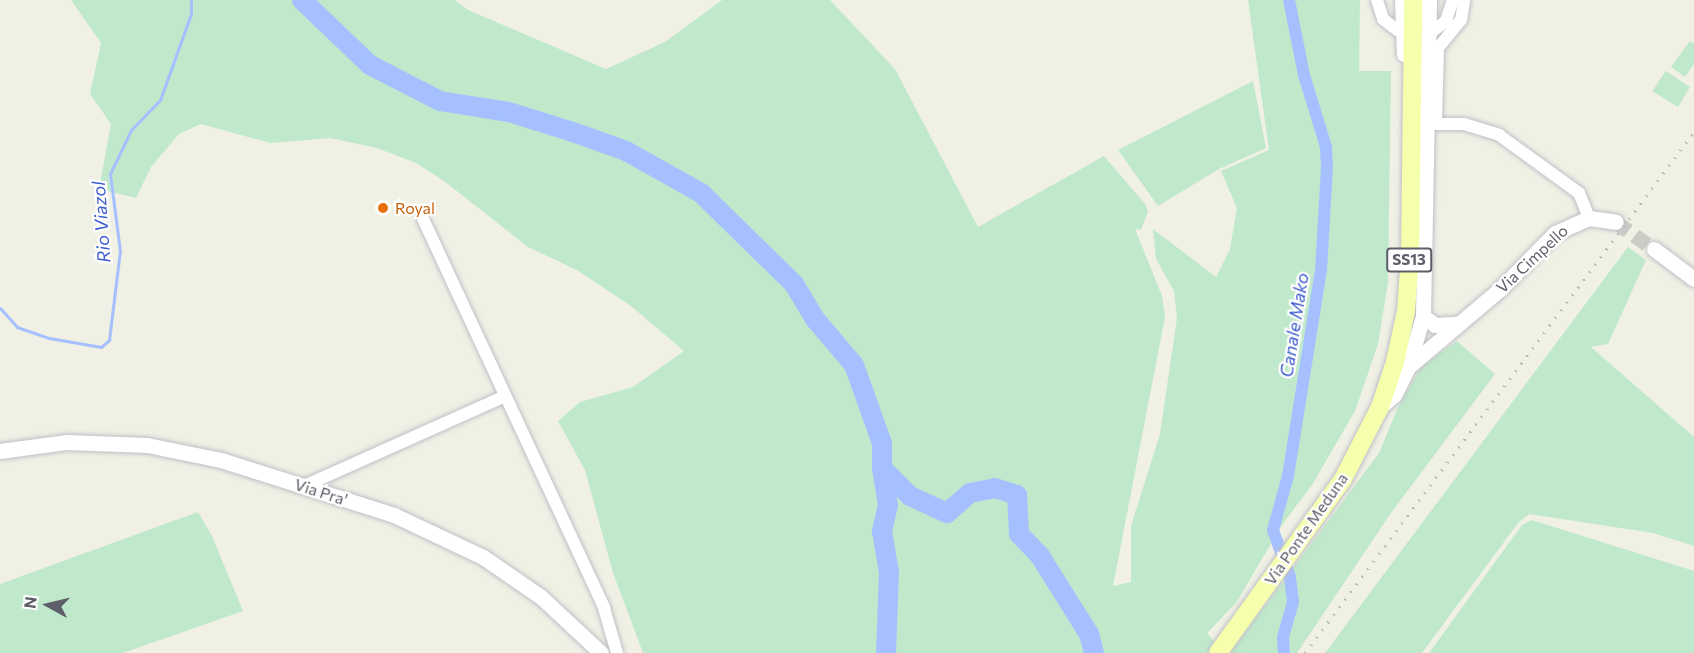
<!DOCTYPE html>
<html>
<head>
<meta charset="utf-8">
<style>
	body { margin:0 }
	#map { position:relative; width:1694px; height:653px; overflow:hidden; background:#f0f0e5; font-family:Commissioner,sans-serif }
	div>[style] { position:absolute }
	.green>* { inset:0; background:#c0e9cb }
	.stream>* { height:3px; margin:-1.5px; padding:0 1.5px; transform-origin:1.5px; border-radius:1.5px; background:#a6c0ff }
	.canal>* { height:12px; margin:-6px; padding:0 6px; transform-origin:6px; border-radius:6px; background:#a6c0ff }
	.river>* { height:20px; margin:-10px; padding:0 10px; transform-origin:10px; border-radius:10px; background:#a6c0ff }
	.tertiary-tunnel>* { height:15px; margin-top:-7.5px; transform-origin:0; background:repeating-linear-gradient(90deg,#cbccc6 0 15px,transparent 0 23px) }
	.roads { filter:drop-shadow(0 0 2px #bfc0c7) drop-shadow(0 0 2px #bfc0c7) }
	.minor>* { height:12px; margin:-6px; padding:0 6px; transform-origin:6px; border-radius:6px; background:#fff }
	.tertiary>* { height:15px; margin:-7.5px; padding:0 7.5px; transform-origin:7.5px; border-radius:7.5px; background:#fff }
	.primary>* { height:18px; margin:-9px; padding:0 9px; transform-origin:9px; border-radius:9px; background:#f6ffab }
	.rail>* { height:3px; margin-top:-1.5px; transform-origin:0; background:repeating-linear-gradient(90deg,#b8b8ba 0 1.5px,transparent 0 9.5px) }
	.dots>* { width:16px; height:16px; translate:-50% -50%; box-sizing:border-box; border:3px solid #fff; border-radius:50% }
	span { translate:-50% -50%; white-space:nowrap; text-align:center; line-height:1.15; -webkit-text-stroke:4.5px #fff; paint-order:stroke }
	.shield-label span { padding:2px 4px; background:#fff; border:2px solid; border-radius:4px; -webkit-text-stroke-width:0 }
	.shield-label { font-size:15px; color:#5d5e67; font-weight:700 }
	.food-label { font-size:16px; color:#c56008 }
	.left { translate:0 -50%; text-align:left }
	.street-label { font-size:16px; color:#5d5e67 }
	.water-label { font-size:18px; color:#3e5dcd; font-style:italic }
	.north { position:absolute; left:18px; top:575px; width:60px; height:60px; -webkit-text-stroke:4px #fff; paint-order:stroke; rotate:278deg; font-size:16px; font-weight:700; line-height:24px; text-align:center; color:#5d5e67 }
	.north::after { content:''; display:block; margin:auto; width:21px; height:27px; background:#5d5e67; clip-path:polygon(50% 0,100% 100%,50% 72%,0 100%) }
</style>
</head>
<body>
<div id="map">
	<div class="green">
		<i style="clip-path:polygon(71px 0,455px 0,468px 10px,606px 69px,665px 42px,722px 0,830px 0,895px 69px,978px 227px,1104px 156px,1145px 204px,1148px 211px,1141px 230px,1135px 229px,1162px 296px,1165px 317px,1113px 586px,1131px 582px,1131px 526px,1160px 434px,1177px 318px,1174px 291px,1156px 259px,1153px 229px,1216px 277px,1230px 249px,1237px 208px,1221px 171px,1269px 150px,1248px 0,1360px 0,1359px 71px,1391px 71px,1388px 282px,1378px 344px,1355px 411px,1312px 485px,1282px 525px,1236px 603px,1207px 633px,1224px 653px,643px 653px,613px 573px,585px 470px,558px 421px,580px 402px,633px 387px,684px 351px,631px 306px,577px 270px,528px 247px,444px 181px,416px 163px,377px 148px,330px 138px,270px 143px,201px 124px,179px 134px,151px 167px,136px 198px,99px 189px,111px 124px,90px 94px,101px 43px)"></i>
		<i style="clip-path:polygon(1690px 41px,1694px 44px,1694px 64px,1685px 77px,1671px 67px)"></i>
		<i style="clip-path:polygon(1666px 71px,1690px 87px,1678px 107px,1652px 91px)"></i>
		<i style="clip-path:polygon(1253px 81px,1266px 148px,1219px 169px,1158px 206px,1118px 150px)"></i>
		<i style="clip-path:polygon(1628px 247px,1646px 260px,1608px 344px,1591px 347px,1694px 437px,1694px 546px,1653px 533px,1529px 514px,1518px 523px,1422px 653px,1325px 653px)"></i>
		<i style="clip-path:polygon(1457px 341px,1495px 374px,1391px 513px,1297px 653px,1230px 653px,1379px 453px,1398px 407px,1421px 367px)"></i>
		<i style="clip-path:polygon(198px 512px,212px 536px,243px 611px,123px 653px,0 653px,0 584px)"></i>
		<i style="clip-path:polygon(1532px 520px,1694px 571px,1694px 653px,1429px 653px,1522px 525px)"></i>
	</div>
	<div class="stream">
		<i style="left:0;top:308px;width:25px;rotate:48deg"></i>
		<i style="left:17px;top:327px;width:34px;rotate:19deg"></i>
		<i style="left:49px;top:338px;width:53px;rotate:9.8deg"></i>
		<i style="left:101px;top:347px;width:11px;rotate:-41deg"></i>
		<i style="left:109px;top:340px;width:90px;rotate:-83deg"></i>
		<i style="left:120px;top:251px;width:78px;rotate:-97.4deg"></i>
		<i style="left:110px;top:174px;width:49px;rotate:-64.5deg"></i>
		<i style="left:131px;top:130px;width:42px;rotate:-46deg"></i>
		<i style="left:160px;top:100px;width:91px;rotate:-70.2deg"></i>
		<i style="left:191px;top:14px;width:14px;rotate:-90deg"></i>
	</div>
	<div class="canal">
		<i style="left:1284px;top:653px;width:16px;rotate:-94deg"></i>
		<i style="left:1283px;top:637px;width:36px;rotate:-74deg"></i>
		<i style="left:1293px;top:602px;width:25px;rotate:-97deg"></i>
		<i style="left:1290px;top:577px;width:50px;rotate:-109.9deg"></i>
		<i style="left:1273px;top:530px;width:56px;rotate:-74.5deg"></i>
		<i style="left:1288px;top:476px;width:208px;rotate:-80.9deg"></i>
		<i style="left:1321px;top:271px;width:104px;rotate:-86.7deg"></i>
		<i style="left:1327px;top:167px;width:20px;rotate:-93deg"></i>
		<i style="left:1326px;top:147px;width:75px;rotate:-107deg"></i>
		<i style="left:1304px;top:75px;width:76px;rotate:-101.3deg"></i>
	</div>
	<div class="river">
		<i style="left:302px;top:0;width:94px;rotate:43.7deg"></i>
		<i style="left:370px;top:65px;width:79px;rotate:27.2deg"></i>
		<i style="left:440px;top:101px;width:70px;rotate:9.1deg"></i>
		<i style="left:509px;top:112px;width:67px;rotate:17.4deg"></i>
		<i style="left:573px;top:132px;width:56px;rotate:19.7deg"></i>
		<i style="left:626px;top:151px;width:86px;rotate:29.2deg"></i>
		<i style="left:701px;top:193px;width:130px;rotate:44.4deg"></i>
		<i style="left:794px;top:284px;width:41px;rotate:59deg"></i>
		<i style="left:815px;top:319px;width:60px;rotate:49.7deg"></i>
		<i style="left:854px;top:365px;width:83px;rotate:70.3deg"></i>
		<i style="left:882px;top:443px;width:25px;rotate:90deg"></i>
		<i style="left:882px;top:468px;width:40px;rotate:45deg"></i>
		<i style="left:910px;top:496px;width:41px;rotate:24.7deg"></i>
		<i style="left:947px;top:513px;width:30px;rotate:-41deg"></i>
		<i style="left:970px;top:493px;width:25px;rotate:-11deg"></i>
		<i style="left:995px;top:488px;width:23px;rotate:18deg"></i>
		<i style="left:1017px;top:495px;width:39px;rotate:87deg"></i>
		<i style="left:1019px;top:534px;width:30px;rotate:46deg"></i>
		<i style="left:1040px;top:556px;width:92px;rotate:57.9deg"></i>
		<i style="left:1089px;top:634px;width:20px;rotate:75deg"></i>
		<i style="left:882px;top:468px;width:37px;rotate:81deg"></i>
		<i style="left:888px;top:505px;width:27px;rotate:103deg"></i>
		<i style="left:882px;top:531px;width:42px;rotate:80.3deg"></i>
		<i style="left:889px;top:572px;width:81px;rotate:92.1deg"></i>
	</div>
	<div class="tertiary-tunnel">
		<i style="left:1616px;top:222px;width:47px;rotate:35.4deg"></i>
	</div>
	<div class="roads">
		<div class="minor">
			<i style="left:1377px;top:0;width:20px;rotate:72deg"></i>
			<i style="left:1383px;top:19px;width:18px;rotate:38deg"></i>
			<i style="left:1433px;top:31px;width:16px;rotate:-38deg"></i>
			<i style="left:1446px;top:21px;width:22px;rotate:-72deg"></i>
			<i style="left:1428px;top:124px;width:36px"></i>
			<i style="left:1464px;top:124px;width:37px;rotate:17deg"></i>
			<i style="left:1499px;top:135px;width:99px;rotate:35.9deg"></i>
			<i style="left:1579px;top:193px;width:27px;rotate:68deg"></i>
			<i style="left:1436px;top:124px;width:76px;rotate:-88.5deg"></i>
			<i style="left:1438px;top:48px;width:36px;rotate:-51deg"></i>
			<i style="left:1461px;top:20px;width:20px;rotate:-81deg"></i>
			<i style="left:423px;top:219px;width:429px;rotate:65deg"></i>
			<i style="left:604px;top:608px;width:47px;rotate:73.9deg"></i>
			<i style="left:304px;top:486px;width:220px;rotate:-24.1deg"></i>
		</div>
		<div class="tertiary">
			<i style="left:1402px;top:0;width:54px;rotate:87.9deg"></i>
			<i style="left:1654px;top:249px;width:50px;rotate:36.9deg"></i>
			<i style="left:1423px;top:316px;width:15px;rotate:37deg"></i>
			<i style="left:1435px;top:325px;width:22px;rotate:-3deg"></i>
			<i style="left:1408px;top:367px;width:121px;rotate:-40.3deg"></i>
			<i style="left:1500px;top:289px;width:78px;rotate:-45.5deg"></i>
			<i style="left:1555px;top:233px;width:37px;rotate:-24deg"></i>
			<i style="left:1589px;top:218px;width:27px;rotate:8deg"></i>
			<i style="left:1380px;top:407px;width:18px;rotate:-41deg"></i>
			<i style="left:1394px;top:395px;width:31px;rotate:-63deg"></i>
			<i style="left:1408px;top:367px;width:53px;rotate:-73.6deg"></i>
			<i style="left:1423px;top:316px;width:316px;rotate:-88.9deg"></i>
			<i style="left:0;top:451px;width:68px;rotate:-7.7deg"></i>
			<i style="left:67px;top:442px;width:80px;rotate:2.1deg"></i>
			<i style="left:147px;top:445px;width:76px;rotate:11.5deg"></i>
			<i style="left:221px;top:460px;width:182px;rotate:17.6deg"></i>
			<i style="left:394px;top:515px;width:98px;rotate:25.3deg"></i>
			<i style="left:483px;top:557px;width:70px;rotate:34.6deg"></i>
			<i style="left:541px;top:597px;width:82px;rotate:43deg"></i>
		</div>
		<div class="primary">
			<i style="left:1218px;top:653px;width:214px;rotate:-54.3deg"></i>
			<i style="left:1343px;top:479px;width:81px;rotate:-62.8deg"></i>
			<i style="left:1380px;top:407px;width:47px;rotate:-71.6deg"></i>
			<i style="left:1395px;top:362px;width:52px;rotate:-77.8deg"></i>
			<i style="left:1406px;top:311px;width:54px;rotate:-85.8deg"></i>
			<i style="left:1410px;top:257px;width:257px;rotate:-89.3deg"></i>
		</div>
	</div>
	<div class="rail">
		<i style="left:1305px;top:653px;width:650px;rotate:-53.25deg"></i>
	</div>
	<div class="dots">
		<i style="left:383px;top:208px;background:#e8710a"></i>
	</div>
	<div class="shield-label">
		<span style="left:1409px;top:260px">SS13</span>
	</div>
	<div class="food-label">
		<span class="left" style="left:395px;top:208px">Royal</span>
	</div>
	<div class="street-label">
		<span style="left:1532px;top:259px;rotate:-43deg">Via Cimpello</span>
		<span style="left:321px;top:492px;rotate:18deg">Via Pra'</span>
		<span style="left:1306px;top:529px;rotate:-55deg">Via Ponte Meduna</span>
	</div>
	<div class="water-label">
		<span style="left:101px;top:222px;rotate:-94deg">Rio Viazol</span>
		<span style="left:1294px;top:325px;rotate:-81deg">Canale Mako</span>
	</div>
	<div class="north">N</div>
</div>
</body>
</html>
